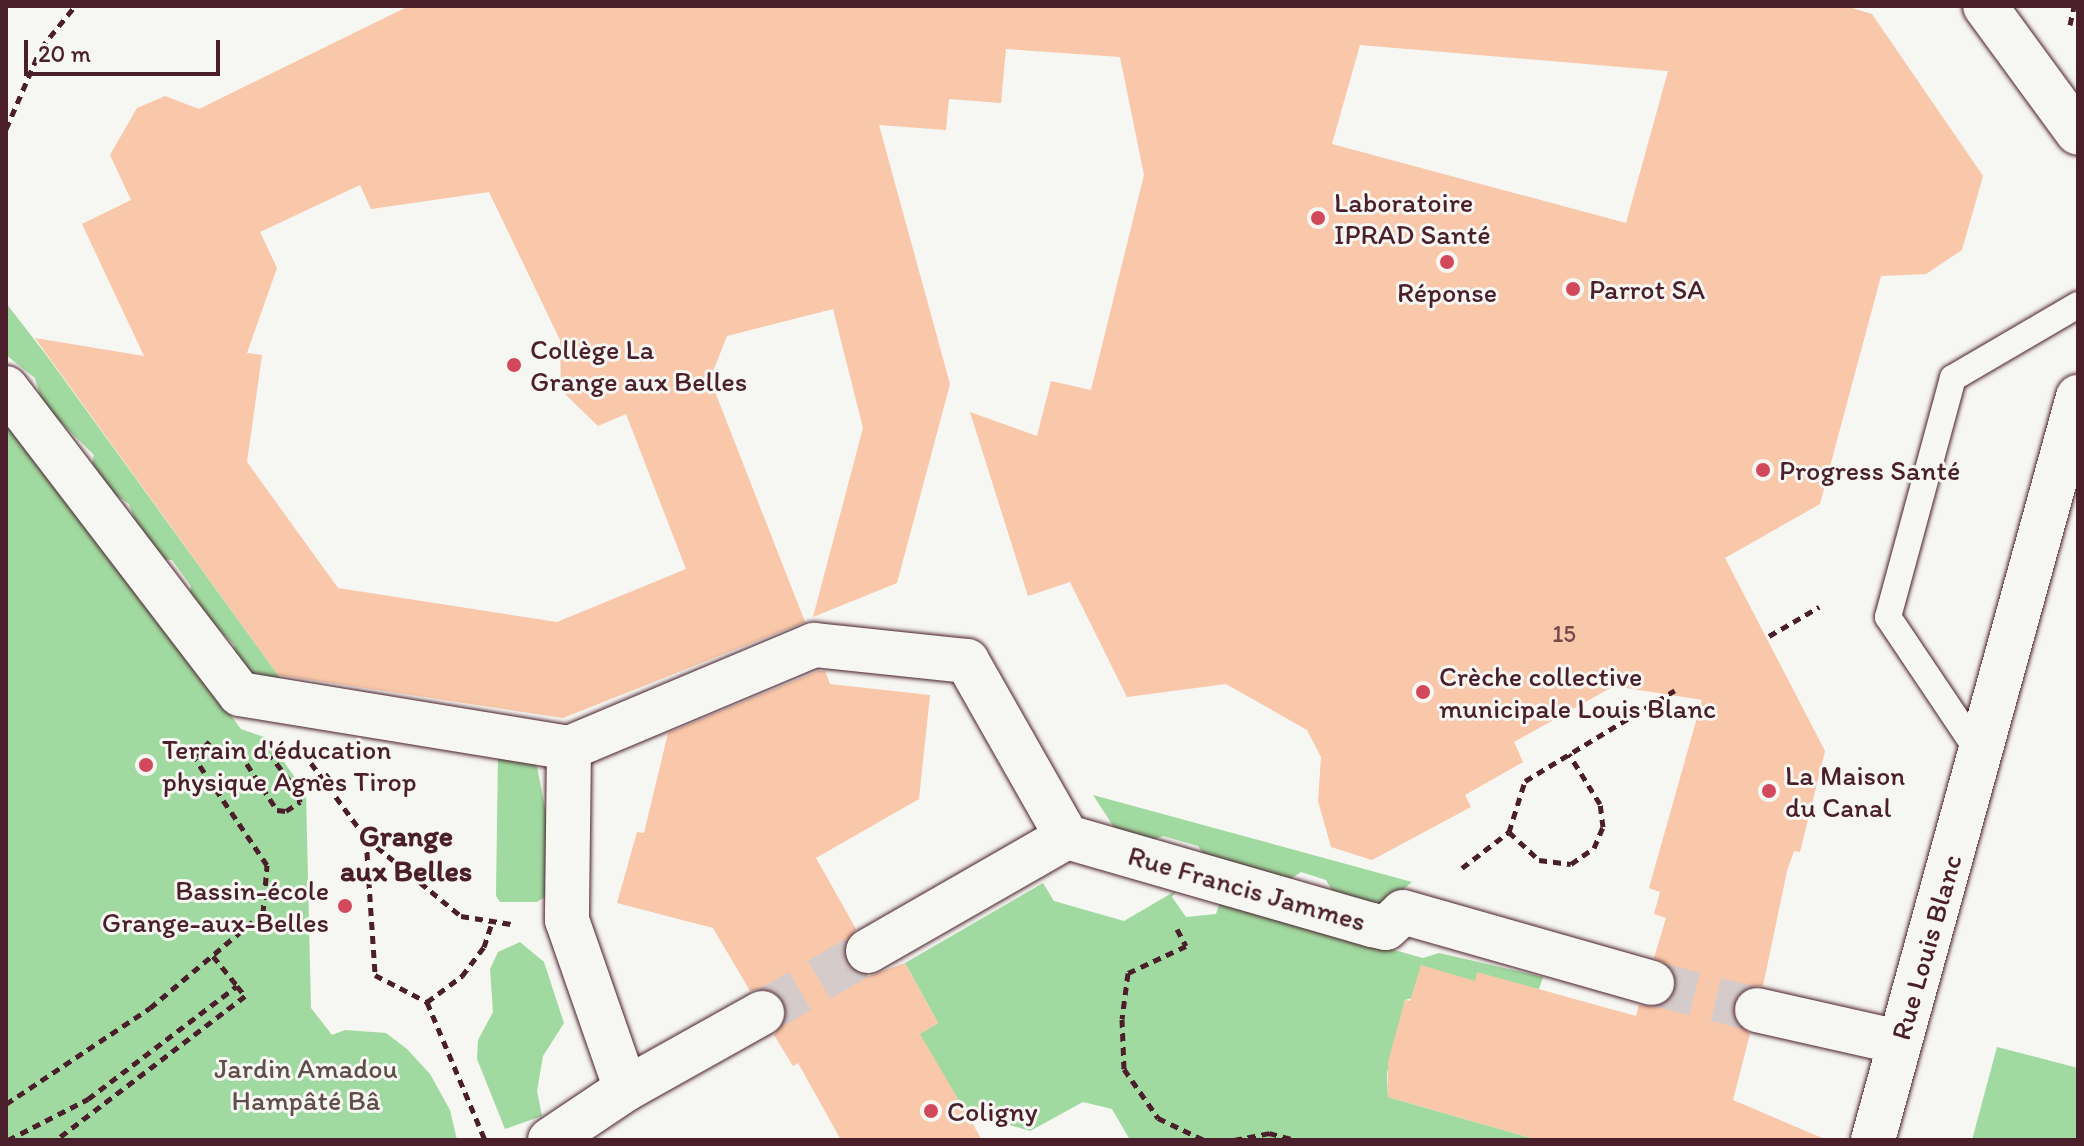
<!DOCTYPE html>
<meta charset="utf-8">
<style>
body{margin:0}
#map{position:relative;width:2084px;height:1146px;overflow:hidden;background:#f6f6f2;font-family:Itim,sans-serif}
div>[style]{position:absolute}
.green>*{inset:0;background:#a1daa0}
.building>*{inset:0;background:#f9c7a9}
.street-tunnel>*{height:44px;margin-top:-22px;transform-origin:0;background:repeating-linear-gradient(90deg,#d4cbca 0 44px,transparent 0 66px)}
.path>*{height:5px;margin-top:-2.5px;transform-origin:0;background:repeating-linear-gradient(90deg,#4a1f2b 0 8px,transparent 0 14px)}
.roads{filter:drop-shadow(0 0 2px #4a1f2b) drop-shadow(0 0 2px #4a1f2b)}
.lane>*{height:26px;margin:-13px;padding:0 13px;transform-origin:13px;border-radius:13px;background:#f6f6f2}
.street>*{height:44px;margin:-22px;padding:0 22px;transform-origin:22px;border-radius:22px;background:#f6f6f2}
.dots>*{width:22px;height:22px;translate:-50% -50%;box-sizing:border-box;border:4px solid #f6f6f2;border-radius:50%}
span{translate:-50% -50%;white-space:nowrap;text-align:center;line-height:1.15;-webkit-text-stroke:6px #f6f6f2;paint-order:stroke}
.number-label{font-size:24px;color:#76494a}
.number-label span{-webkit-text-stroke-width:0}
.poi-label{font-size:28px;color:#4a1f2b}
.left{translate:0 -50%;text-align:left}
.right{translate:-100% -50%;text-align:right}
.street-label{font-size:28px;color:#4a1f2b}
.park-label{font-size:28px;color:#604e48}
.neighbourhood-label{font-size:30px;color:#4a1f2b;font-weight:700}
.frame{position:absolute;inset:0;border:8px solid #4a1f2b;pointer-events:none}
.scale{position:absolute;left:24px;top:40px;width:196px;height:36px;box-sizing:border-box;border:4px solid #4a1f2b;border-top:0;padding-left:10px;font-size:24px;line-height:28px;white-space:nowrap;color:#4a1f2b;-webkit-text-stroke:6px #f6f6f2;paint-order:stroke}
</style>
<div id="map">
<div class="green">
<i style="clip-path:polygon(6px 303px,47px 356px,281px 679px,258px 679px,236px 660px,234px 645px,189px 598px,191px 586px,172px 560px,160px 559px,139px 532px,129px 504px,110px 491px,91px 467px,94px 455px,43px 405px,35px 378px,6px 355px)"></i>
<i style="clip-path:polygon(6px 416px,241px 729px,267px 738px,306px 793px,311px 1008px,332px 1035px,345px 1030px,386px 1033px,407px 1049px,430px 1074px,450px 1110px,457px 1140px,6px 1140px)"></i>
<i style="clip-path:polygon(498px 754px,532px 755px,537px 767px,557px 869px,553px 892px,537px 902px,500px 902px,496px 896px)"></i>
<i style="clip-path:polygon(1093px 795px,1412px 882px,1384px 906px,1333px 892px,1326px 880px,1301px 872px,1287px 881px,1207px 859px,1198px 846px,1163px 836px,1148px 842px,1119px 835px)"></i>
<i style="clip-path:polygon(1043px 883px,1054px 901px,1124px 921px,1177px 890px,1172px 897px,1186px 917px,1216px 914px,1220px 902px,1423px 958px,1439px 953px,1543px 977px,1539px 989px,1475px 981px,1405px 1000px,1387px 1073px,1388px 1097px,1538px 1140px,1130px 1140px,1112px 1109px,1083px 1102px,1030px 1131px,966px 1112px,916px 1036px,938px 1023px,905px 963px)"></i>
<i style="clip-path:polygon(520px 942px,544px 962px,564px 1023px,543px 1056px,537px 1091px,542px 1116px,505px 1129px,477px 1059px,478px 1040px,493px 1012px,490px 969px,498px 952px)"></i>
<i style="clip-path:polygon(1997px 1047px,2078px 1068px,2078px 1140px,1972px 1140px)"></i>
</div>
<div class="building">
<i style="clip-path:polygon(evenodd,409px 6px,1845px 6px,1872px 14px,1983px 176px,1962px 250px,1926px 274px,1881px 276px,1820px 504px,1725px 558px,1825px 751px,1800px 852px,1794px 851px,1787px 871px,1763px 986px,1749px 986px,1733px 1004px,1733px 1018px,1750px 1034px,1733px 1100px,1827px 1140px,1538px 1140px,1388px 1097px,1388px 1062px,1405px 1000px,1410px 1001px,1421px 965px,1475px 981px,1477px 972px,1636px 1016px,1639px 1005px,1657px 1007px,1670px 1000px,1676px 976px,1669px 965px,1654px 958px,1666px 918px,1654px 914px,1660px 892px,1649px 888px,1702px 700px,1614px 686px,1514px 742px,1523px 762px,1465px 795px,1471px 807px,1372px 860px,1331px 847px,1318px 801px,1321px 757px,1307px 730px,1226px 684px,1127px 697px,1070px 582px,1028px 596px,970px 412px,1037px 436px,1051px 381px,1091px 390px,1144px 175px,1120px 57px,1006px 49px,1001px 103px,949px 99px,946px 130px,879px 125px,950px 384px,897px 583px,813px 617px,863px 428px,833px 309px,727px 336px,710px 379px,805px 622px,563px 718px,278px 675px,35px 338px,144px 356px,82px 224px,131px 200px,110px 155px,137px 108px,165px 96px,199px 109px,409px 6px,1360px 45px,1668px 71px,1626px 223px,1332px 144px,1360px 45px,409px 6px,360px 185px,371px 209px,489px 192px,560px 340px,561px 390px,598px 426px,626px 414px,686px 569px,557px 622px,338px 588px,247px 462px,262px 355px,247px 353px,277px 268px,260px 232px,360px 185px)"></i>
<i style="clip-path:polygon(818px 671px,825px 671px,830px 684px,930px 695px,919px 799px,816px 858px,856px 929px,843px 950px,847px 964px,869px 976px,905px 963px,938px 1023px,920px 1034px,982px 1140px,841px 1140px,798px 1063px,793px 1066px,774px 1035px,787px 1014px,783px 1000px,763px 988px,750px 991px,713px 928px,617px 903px,637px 832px,644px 833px,668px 733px)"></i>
</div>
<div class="street-tunnel">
<i style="left:1652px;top:983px;width:108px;rotate:14.4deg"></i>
<i style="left:762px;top:1013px;width:123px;rotate:-30.3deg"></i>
</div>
<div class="path">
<i style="left:2070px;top:25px;width:19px;rotate:-78deg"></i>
<i style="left:6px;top:129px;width:88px;rotate:-66.6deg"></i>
<i style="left:41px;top:48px;width:54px;rotate:-51deg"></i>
<i style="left:1769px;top:636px;width:58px;rotate:-30.1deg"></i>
<i style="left:239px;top:752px;width:69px;rotate:56.8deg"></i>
<i style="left:277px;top:810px;width:9px;rotate:6deg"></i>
<i style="left:286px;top:811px;width:17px;rotate:-33deg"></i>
<i style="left:300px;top:802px;width:10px;rotate:-101deg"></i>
<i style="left:298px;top:792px;width:45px;rotate:-126.9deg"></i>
<i style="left:311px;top:763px;width:93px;rotate:53.7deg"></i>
<i style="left:366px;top:838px;width:137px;rotate:86.2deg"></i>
<i style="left:375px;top:975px;width:59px;rotate:27.4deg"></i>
<i style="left:427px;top:1002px;width:150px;rotate:67.2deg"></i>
<i style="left:1509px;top:832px;width:41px;rotate:43deg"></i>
<i style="left:1539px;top:860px;width:32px;rotate:7deg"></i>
<i style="left:1571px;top:864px;width:28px;rotate:-35deg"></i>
<i style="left:1594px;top:848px;width:23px;rotate:-67deg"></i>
<i style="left:1603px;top:827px;width:23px;rotate:-97deg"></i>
<i style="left:1600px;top:804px;width:59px;rotate:-121.8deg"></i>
<i style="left:366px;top:838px;width:123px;rotate:39.4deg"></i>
<i style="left:461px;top:916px;width:51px;rotate:9.1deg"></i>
<i style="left:1462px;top:868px;width:59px;rotate:-37.5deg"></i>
<i style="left:1509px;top:832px;width:53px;rotate:-72.6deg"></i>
<i style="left:1525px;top:781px;width:175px;rotate:-31.2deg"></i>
<i style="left:1177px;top:929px;width:19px;rotate:62deg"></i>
<i style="left:1186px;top:946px;width:64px;rotate:155deg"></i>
<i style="left:1128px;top:973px;width:46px;rotate:97.4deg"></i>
<i style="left:1122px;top:1019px;width:50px;rotate:87.7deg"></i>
<i style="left:1124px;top:1069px;width:60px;rotate:55.2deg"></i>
<i style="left:1158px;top:1118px;width:51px;rotate:25.6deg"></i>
<i style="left:213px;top:956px;width:38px;rotate:51deg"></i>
<i style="left:427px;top:1002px;width:44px;rotate:-36.6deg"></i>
<i style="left:462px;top:976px;width:36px;rotate:-53deg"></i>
<i style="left:484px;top:947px;width:25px;rotate:-72deg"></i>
<i style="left:6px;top:1104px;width:173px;rotate:-33.7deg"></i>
<i style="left:150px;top:1008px;width:148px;rotate:-40.1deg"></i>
<i style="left:263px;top:913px;width:48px;rotate:-85.2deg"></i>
<i style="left:267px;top:865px;width:130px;rotate:-124.1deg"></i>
<i style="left:194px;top:757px;width:24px;rotate:-45deg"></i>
<i style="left:8px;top:1140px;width:90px;rotate:-27.1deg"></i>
<i style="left:88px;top:1099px;width:187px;rotate:-37.2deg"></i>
<i style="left:237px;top:986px;width:13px;rotate:51deg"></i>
<i style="left:245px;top:996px;width:238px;rotate:142.7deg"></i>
<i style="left:1234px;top:1140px;width:36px;rotate:-11deg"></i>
<i style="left:1269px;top:1133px;width:27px;rotate:15deg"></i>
</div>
<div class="roads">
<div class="lane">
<i style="left:1980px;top:754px;width:165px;rotate:-123.9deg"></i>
<i style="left:1888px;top:617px;width:248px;rotate:-74.8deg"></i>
<i style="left:1953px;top:378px;width:145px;rotate:-30.3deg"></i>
</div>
<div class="street">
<i style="left:1985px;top:6px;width:157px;rotate:53.8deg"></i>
<i style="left:6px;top:388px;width:385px;rotate:52.6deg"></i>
<i style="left:240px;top:694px;width:333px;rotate:9.3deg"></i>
<i style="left:569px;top:748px;width:266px;rotate:-22.8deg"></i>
<i style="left:814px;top:645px;width:154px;rotate:6deg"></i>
<i style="left:967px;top:661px;width:202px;rotate:60.4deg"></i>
<i style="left:1067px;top:837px;width:317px;rotate:16.1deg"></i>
<i style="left:1372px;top:925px;width:14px;rotate:12deg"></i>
<i style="left:1386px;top:928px;width:23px;rotate:-43deg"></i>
<i style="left:1403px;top:912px;width:259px;rotate:15.9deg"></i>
<i style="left:569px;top:748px;width:172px;rotate:90.7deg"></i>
<i style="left:567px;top:920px;width:179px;rotate:70.8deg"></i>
<i style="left:868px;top:951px;width:229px;rotate:-29.8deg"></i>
<i style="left:1757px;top:1010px;width:146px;rotate:12.7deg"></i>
<i style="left:550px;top:1140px;width:92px;rotate:-33.9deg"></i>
<i style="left:626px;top:1089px;width:156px;rotate:-29.2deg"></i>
<i style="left:1873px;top:1140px;width:771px;rotate:-74.58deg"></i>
</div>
</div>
<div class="dots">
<i style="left:1318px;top:218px;background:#d1495b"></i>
<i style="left:1447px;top:262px;background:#d1495b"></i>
<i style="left:1573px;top:289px;background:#d1495b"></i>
<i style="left:514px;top:365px;background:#d1495b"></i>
<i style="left:1763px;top:470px;background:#d1495b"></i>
<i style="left:1423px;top:692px;background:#d1495b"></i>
<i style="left:146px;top:765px;background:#d1495b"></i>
<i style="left:1769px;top:791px;background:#d1495b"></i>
<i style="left:345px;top:906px;background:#d1495b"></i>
<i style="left:931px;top:1111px;background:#d1495b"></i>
</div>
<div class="number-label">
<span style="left:1564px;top:634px">15</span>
</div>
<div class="poi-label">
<span class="left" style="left:1334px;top:218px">Laboratoire<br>IPRAD Santé</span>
<span class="left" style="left:1589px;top:289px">Parrot SA</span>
<span style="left:1447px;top:292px">Réponse</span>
<span class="left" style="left:530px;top:365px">Collège La<br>Grange aux Belles</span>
<span class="left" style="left:1779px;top:470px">Progress Santé</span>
<span class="left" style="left:1439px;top:692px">Crèche collective<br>municipale Louis Blanc</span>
<span class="left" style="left:162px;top:765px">Terrain d'éducation<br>physique Agnès Tirop</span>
<span class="left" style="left:1785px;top:791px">La Maison<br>du Canal</span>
<span class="right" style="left:329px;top:906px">Bassin-école<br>Grange-aux-Belles</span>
<span class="left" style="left:947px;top:1111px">Coligny</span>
</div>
<div class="street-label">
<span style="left:1247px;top:888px;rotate:16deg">Rue Francis Jammes</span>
<span style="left:1926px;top:947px;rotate:-74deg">Rue Louis Blanc</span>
</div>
<div class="park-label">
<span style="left:306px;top:1084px">Jardin Amadou<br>Hampâté Bâ</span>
</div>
<div class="neighbourhood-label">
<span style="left:406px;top:853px">Grange<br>aux Belles</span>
</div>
<div class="frame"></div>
<div class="scale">20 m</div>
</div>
